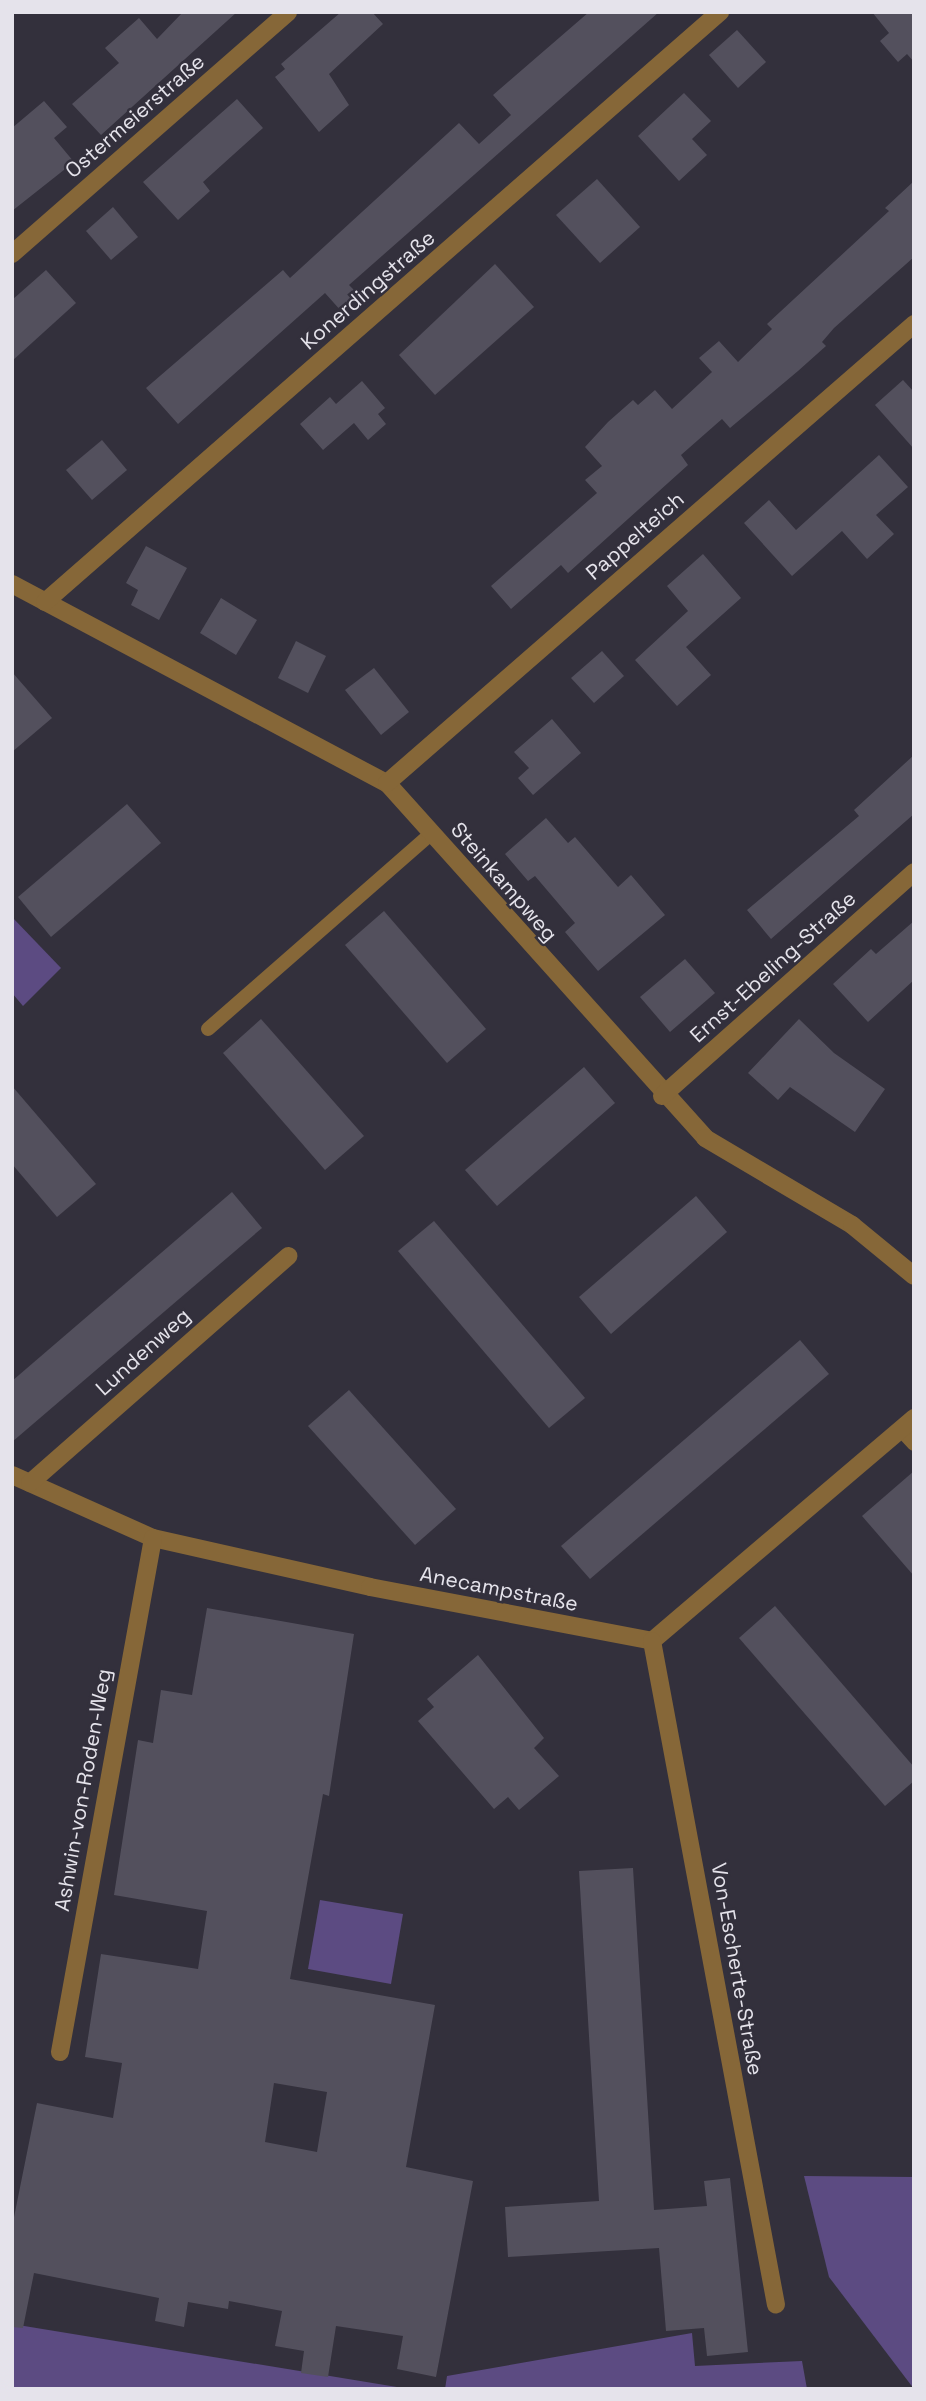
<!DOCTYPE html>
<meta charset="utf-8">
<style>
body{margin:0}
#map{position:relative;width:926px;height:2401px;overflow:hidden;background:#33303c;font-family:"Space Grotesk",sans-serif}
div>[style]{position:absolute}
.green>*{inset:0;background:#5c4b82}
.building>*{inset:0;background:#53505d}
.service>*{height:14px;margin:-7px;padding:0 7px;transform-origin:7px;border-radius:7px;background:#866738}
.minor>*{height:18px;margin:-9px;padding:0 9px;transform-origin:9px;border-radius:9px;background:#866738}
span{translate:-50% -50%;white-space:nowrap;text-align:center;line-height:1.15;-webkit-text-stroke:5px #33303c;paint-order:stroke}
.street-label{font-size:21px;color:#e5e3eb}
.frame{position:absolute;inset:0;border:14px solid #e5e3eb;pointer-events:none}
</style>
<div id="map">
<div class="green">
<i style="clip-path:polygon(12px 917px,61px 968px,23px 1006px,12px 993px)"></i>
<i style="clip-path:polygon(320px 1900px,403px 1914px,391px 1984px,308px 1969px)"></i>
<i style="clip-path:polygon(804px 2176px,914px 2177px,914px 2389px,829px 2277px)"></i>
<i style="clip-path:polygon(12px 2324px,409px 2389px,12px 2389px)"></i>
<i style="clip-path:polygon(692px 2333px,695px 2366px,802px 2361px,807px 2389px,445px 2389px,447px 2376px)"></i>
</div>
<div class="building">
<i style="clip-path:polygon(183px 12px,237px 12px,101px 135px,72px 104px,119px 63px,105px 48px,139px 18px,157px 39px)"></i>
<i style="clip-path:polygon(341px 12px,372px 12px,383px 24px,329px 74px,349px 105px,319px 132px,275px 77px,285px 69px,281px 64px)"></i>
<i style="clip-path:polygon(589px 12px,659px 12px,349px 285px,360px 296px,342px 312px,325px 293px,178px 424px,146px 388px,283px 270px,290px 278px,459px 123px,479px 144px,511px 115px,493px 95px)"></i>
<i style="clip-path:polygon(872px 12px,914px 12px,914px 62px,907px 54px,898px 62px,880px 41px,889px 33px)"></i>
<i style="clip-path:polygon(737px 30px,766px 62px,738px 88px,709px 55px)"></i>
<i style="clip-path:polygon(684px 93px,711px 121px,692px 139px,707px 155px,679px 181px,638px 136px)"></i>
<i style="clip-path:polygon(237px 99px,263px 128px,203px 182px,210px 191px,178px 220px,143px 182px)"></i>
<i style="clip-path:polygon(44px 101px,67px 127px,54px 138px,74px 162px,12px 211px,12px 128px)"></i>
<i style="clip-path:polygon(597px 179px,640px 227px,600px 263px,556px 215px)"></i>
<i style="clip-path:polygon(914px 181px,914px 257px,834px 328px,822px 342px,826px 346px,798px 371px,730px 428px,722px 419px,681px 455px,688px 465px,568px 573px,561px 565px,511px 609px,491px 586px,597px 493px,585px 480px,602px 466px,585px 447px,608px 422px,633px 400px,638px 405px,655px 390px,672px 409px,712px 372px,699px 358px,719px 341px,738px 362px,772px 329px,767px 324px,889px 211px,885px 208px)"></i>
<i style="clip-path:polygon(113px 207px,138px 237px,111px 260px,86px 231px)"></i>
<i style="clip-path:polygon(495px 264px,534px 307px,435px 395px,399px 355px)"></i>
<i style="clip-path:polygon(46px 270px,76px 303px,12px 361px,12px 300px)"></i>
<i style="clip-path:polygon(903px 380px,914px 392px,914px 449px,875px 405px)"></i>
<i style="clip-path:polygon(362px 381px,385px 408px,378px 414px,386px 424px,368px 440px,354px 423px,323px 450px,300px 424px,330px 397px,336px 404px)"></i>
<i style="clip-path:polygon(102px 440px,127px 470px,92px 500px,66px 470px)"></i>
<i style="clip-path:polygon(879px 455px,908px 487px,876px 515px,894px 534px,867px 559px,842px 531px,792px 576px,744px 523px,769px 500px,796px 530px)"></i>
<i style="clip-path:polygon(146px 546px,187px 568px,159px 620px,131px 605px,138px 590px,126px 583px)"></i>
<i style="clip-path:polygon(703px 554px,741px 598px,686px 647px,711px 675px,677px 706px,635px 660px,688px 611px,667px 586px)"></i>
<i style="clip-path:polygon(221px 598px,257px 620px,236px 655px,200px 633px)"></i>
<i style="clip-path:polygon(296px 641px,326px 656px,308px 693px,278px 678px)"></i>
<i style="clip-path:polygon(602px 651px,624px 676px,594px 703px,571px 678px)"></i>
<i style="clip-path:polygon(374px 668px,409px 712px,381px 735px,345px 690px)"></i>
<i style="clip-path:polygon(12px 672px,52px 718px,12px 752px)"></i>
<i style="clip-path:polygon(552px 719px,581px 753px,533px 795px,518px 778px,529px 768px,514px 752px)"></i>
<i style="clip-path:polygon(914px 755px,914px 814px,771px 939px,747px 910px,859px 816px,854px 810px)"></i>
<i style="clip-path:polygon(127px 804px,161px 843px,51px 937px,18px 897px)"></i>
<i style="clip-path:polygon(546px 818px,568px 843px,575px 837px,618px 887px,631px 875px,665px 915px,598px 971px,565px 932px,575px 923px,535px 876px,528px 881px,505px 854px)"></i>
<i style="clip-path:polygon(384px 911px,486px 1029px,447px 1063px,345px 945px)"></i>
<i style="clip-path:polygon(914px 921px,914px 980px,868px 1022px,833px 984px,871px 949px,876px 954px)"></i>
<i style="clip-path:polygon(685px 959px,715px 993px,670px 1032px,640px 997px)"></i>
<i style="clip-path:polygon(261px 1019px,364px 1136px,325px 1170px,223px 1053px)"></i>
<i style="clip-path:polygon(799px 1019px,834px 1053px,885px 1089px,855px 1132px,790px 1087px,778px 1100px,748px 1073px)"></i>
<i style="clip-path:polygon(584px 1067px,615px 1103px,497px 1206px,465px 1170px)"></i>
<i style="clip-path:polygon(12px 1086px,96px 1184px,57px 1217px,12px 1164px)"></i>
<i style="clip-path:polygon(232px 1192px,262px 1228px,12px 1442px,12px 1381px)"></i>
<i style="clip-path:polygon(696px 1196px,727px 1232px,611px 1334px,579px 1297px)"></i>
<i style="clip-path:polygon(434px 1221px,585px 1398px,549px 1428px,398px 1251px)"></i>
<i style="clip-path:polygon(800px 1340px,829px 1374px,590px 1579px,561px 1546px)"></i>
<i style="clip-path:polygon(349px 1390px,456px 1509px,415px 1545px,308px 1426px)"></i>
<i style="clip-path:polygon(914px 1471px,914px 1576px,862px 1516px)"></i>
<i style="clip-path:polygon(775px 1606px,914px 1767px,914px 1781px,885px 1806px,739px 1638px)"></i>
<i style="clip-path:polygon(evenodd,207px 1608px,354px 1634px,329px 1796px,323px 1794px,290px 1979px,435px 2005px,406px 2167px,473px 2181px,436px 2377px,397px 2369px,403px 2336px,336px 2326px,328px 2377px,301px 2373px,304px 2351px,275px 2346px,282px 2311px,229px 2301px,228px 2309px,188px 2302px,184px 2327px,155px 2321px,159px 2298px,34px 2273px,23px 2328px,12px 2327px,12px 2227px,37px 2103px,113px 2118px,122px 2063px,85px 2057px,101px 1954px,198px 1969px,207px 1911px,114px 1895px,138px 1740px,153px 1743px,161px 1690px,192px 1695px,207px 1608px,274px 2083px,327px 2092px,317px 2152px,265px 2142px,274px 2083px)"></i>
<i style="clip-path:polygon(478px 1655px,544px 1738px,534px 1748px,559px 1776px,519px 1810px,508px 1797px,494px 1809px,418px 1721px,434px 1707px,427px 1699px)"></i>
<i style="clip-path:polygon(633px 1868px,654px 2210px,707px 2206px,704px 2181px,730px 2178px,748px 2352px,707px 2356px,704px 2328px,666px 2331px,659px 2248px,508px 2257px,505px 2207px,599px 2201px,579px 1871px)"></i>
</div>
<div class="service">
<i style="left:208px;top:1029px;width:296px;rotate:-41.2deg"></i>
<i style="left:901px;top:1430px;width:19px;rotate:47deg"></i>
</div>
<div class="minor">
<i style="left:12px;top:254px;width:367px;rotate:-41.2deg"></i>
<i style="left:12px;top:584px;width:425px;rotate:28deg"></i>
<i style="left:387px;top:783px;width:477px;rotate:48.1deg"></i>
<i style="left:705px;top:1138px;width:171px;rotate:30.6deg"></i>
<i style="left:852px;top:1225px;width:80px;rotate:39.4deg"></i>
<i style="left:45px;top:602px;width:897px;rotate:-41.16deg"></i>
<i style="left:387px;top:783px;width:699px;rotate:-41.05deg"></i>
<i style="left:662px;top:1096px;width:337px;rotate:-41.6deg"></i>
<i style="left:12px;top:1475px;width:154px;rotate:24.1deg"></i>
<i style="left:153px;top:1538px;width:222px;rotate:12.7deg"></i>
<i style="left:370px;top:1587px;width:287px;rotate:10.8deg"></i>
<i style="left:652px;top:1641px;width:344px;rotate:-40.4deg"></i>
<i style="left:30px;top:1483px;width:344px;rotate:-41.3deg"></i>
<i style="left:652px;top:1641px;width:675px;rotate:79.42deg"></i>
<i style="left:60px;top:2052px;width:522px;rotate:-79.74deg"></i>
</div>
<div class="street-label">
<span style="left:135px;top:116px;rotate:-41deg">Ostermeierstraße</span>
<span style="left:368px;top:290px;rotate:-41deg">Konerdingstraße</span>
<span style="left:635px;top:536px;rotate:-41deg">Pappelteich</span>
<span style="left:504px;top:882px;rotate:49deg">Steinkampweg</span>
<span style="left:773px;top:967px;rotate:-42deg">Ernst-Ebeling-Straße</span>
<span style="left:143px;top:1352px;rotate:-42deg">Lundenweg</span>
<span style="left:499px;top:1589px;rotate:11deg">Anecampstraße</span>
<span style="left:83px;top:1790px;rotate:-80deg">Ashwin-von-Roden-Weg</span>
<span style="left:737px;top:1969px;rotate:80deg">Von-Escherte-Straße</span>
</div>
<div class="frame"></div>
</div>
